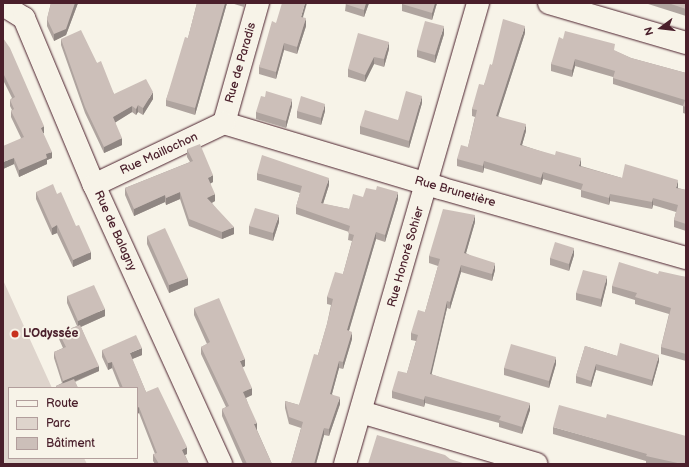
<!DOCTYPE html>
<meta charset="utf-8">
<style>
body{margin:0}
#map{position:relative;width:689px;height:467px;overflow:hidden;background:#f7f3e8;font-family:"Balsamiq Sans",sans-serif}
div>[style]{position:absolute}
.green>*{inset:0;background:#ded4cc}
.roads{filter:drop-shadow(0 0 1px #4a1f2b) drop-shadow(0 0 1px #4a1f2b)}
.minor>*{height:22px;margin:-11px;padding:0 11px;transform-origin:11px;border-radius:11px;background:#f7f3e8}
.wall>*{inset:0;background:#afa49f}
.shaded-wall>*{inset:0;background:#8f8682}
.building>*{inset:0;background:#ccbfb9}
.dots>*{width:11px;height:11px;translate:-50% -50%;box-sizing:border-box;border:2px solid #f7f3e8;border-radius:50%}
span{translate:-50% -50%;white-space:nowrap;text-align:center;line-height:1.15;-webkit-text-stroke:4px #f7f3e8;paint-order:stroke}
.street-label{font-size:12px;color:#4a1f2b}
.poi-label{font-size:12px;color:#4a1f2b;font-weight:700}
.left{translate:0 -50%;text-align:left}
.frame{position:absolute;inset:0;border:4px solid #4a1f2b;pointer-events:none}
.legend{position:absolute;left:8px;top:387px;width:130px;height:72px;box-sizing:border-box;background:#f7f3e8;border:1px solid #b29e9c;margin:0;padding:5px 7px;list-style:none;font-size:12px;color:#4a1f2b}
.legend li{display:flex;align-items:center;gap:8px;height:20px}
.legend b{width:20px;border:1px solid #b29e9c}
.north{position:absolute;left:641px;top:8px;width:40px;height:40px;-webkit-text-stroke:3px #f7f3e8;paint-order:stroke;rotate:255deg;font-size:11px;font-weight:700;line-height:16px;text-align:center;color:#4a1f2b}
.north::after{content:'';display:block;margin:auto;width:14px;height:18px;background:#4a1f2b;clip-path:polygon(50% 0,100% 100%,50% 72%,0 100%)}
</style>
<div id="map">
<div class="green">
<i style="clip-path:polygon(3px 280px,52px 388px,9px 388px,9px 458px,84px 458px,87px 464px,3px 464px)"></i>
</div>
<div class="roads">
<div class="minor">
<i style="left:549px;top:3px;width:143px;rotate:16.3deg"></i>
<i style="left:3px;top:5px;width:25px;rotate:32deg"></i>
<i style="left:24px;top:18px;width:181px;rotate:67.3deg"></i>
<i style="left:94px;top:185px;width:307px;rotate:65.5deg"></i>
<i style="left:224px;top:123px;width:226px;rotate:16.7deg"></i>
<i style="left:440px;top:188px;width:256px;rotate:15.9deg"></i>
<i style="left:224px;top:123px;width:125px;rotate:-74.2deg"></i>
<i style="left:94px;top:185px;width:144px;rotate:-25.5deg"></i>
<i style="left:361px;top:412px;width:183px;rotate:16.5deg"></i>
<i style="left:345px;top:464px;width:480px;rotate:-73.9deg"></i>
</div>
</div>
<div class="wall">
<i style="clip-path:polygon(51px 3px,78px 3px,66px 35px,54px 41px,47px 26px,47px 19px)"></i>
<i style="clip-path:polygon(197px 3px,227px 3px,195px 115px,166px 106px,166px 100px,188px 38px)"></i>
<i style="clip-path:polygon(231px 3px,245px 3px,244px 7px)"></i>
<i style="clip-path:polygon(346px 3px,369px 3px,364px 17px,345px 11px)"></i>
<i style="clip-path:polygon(437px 3px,432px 20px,402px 11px,402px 4px)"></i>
<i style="clip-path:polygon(645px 3px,686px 3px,686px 16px)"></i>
<i style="clip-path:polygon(303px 17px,306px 26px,297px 54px,284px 50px,276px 79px,259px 74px,259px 67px,276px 23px)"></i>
<i style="clip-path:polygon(525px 33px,498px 116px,526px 131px,522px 145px,581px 165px,581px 166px,622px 178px,678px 188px,686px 190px,686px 231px,674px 227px,674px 220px,676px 212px,653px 205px,652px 209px,610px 201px,609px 205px,581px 197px,581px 190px,543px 179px,541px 185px,484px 168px,483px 173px,457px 166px,457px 159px,468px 147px,475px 117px,472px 116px,472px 109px,484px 85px,492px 65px)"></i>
<i style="clip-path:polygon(444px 34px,435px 63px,417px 57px,417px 50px)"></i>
<i style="clip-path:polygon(3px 38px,44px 133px,43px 133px,52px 158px,47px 160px,47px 164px,19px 177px,14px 164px,3px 169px,21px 138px,11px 117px,11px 111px,12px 110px,10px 106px,10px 100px,12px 98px,3px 80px)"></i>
<i style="clip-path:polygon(61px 39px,97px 63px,114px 94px,153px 99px,143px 115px,138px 112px,136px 115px,132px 112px,115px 122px,122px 145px,104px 153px,85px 113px,61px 45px)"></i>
<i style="clip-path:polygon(563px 39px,615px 51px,631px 58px,686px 73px,686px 114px,683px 113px,683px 106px,613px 84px,613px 77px,575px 66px,572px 77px,551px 71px,551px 64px)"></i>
<i style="clip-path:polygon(389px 49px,384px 67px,374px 64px,365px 82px,348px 77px,348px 69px)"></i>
<i style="clip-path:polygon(422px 103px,409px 148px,360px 134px,360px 126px,398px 120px)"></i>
<i style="clip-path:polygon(292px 106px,286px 128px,256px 119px,256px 112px)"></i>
<i style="clip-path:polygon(297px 111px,325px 111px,321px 125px,297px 118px)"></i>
<i style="clip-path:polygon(187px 149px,213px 182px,210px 183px,215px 201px,212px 203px,234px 234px,222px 239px,189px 226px,180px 199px,166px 205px,165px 202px,134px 216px,125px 195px,125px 188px,190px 162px,187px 157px)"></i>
<i style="clip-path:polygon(257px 173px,329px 185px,323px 204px,349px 209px,363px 197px,398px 199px,385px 242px,376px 239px,349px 331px,352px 339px,343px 369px,339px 368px,332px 394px,340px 404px,329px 436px,324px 435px,316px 464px,291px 464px,301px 428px,289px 424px,285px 408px,285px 401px,299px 405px,318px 355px,327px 324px,331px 305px,327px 304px,327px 297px,343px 274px,352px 241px,348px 240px,349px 232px,296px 214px,296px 207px,300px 193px,257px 180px)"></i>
<i style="clip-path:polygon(36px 192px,57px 194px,91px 259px,73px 267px,57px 233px,52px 235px,36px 199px)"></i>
<i style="clip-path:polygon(279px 222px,273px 241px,249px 234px,249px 226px)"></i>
<i style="clip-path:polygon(475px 222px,466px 253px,495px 270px,492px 281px,461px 272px,450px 309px,447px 308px,431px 374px,530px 410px,522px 434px,499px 427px,499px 423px,425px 403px,424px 407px,392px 398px,392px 391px,407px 373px,416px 341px,411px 340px,411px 333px,425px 312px,438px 266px,429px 263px,429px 256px)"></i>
<i style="clip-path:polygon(147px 236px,188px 285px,169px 293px,147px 244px)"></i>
<i style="clip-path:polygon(574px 255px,569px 271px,550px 265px,550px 258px)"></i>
<i style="clip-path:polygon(658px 274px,686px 277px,686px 361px,661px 354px,661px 347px,669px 314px,635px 304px,635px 300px,612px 293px,612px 286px)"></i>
<i style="clip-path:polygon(607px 283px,601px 307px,576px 300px,576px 293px)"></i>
<i style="clip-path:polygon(67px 296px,105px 316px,81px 327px,99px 371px,75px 382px,78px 388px,56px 388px,56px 386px,62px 383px,54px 358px,54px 352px,63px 348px,59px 339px,59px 333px,77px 326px,67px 303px)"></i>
<i style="clip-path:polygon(194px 308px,245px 366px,242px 367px,252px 395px,246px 398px,257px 430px,272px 464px,243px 464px,222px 416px,222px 409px,226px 407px,201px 354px,201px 347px,207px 344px,194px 315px)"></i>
<i style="clip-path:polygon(585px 346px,617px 356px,659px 361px,652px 386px,596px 370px,591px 387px,576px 383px,576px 376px)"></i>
<i style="clip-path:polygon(102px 350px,142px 355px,132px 359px,146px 392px,187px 454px,185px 455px,189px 464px,155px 464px,153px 461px,153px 454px,155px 454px,139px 413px,137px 414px,137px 388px,120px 388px,112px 368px,108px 370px,102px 357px)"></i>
<i style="clip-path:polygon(556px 364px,549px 388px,504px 375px,504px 368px)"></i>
<i style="clip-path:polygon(553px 427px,686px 464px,650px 464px,646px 463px,646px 461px,553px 434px)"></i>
</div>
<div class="shaded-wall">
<i style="clip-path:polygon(75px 3px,78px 3px,66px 35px,54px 41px,54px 34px)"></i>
<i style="clip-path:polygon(225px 3px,227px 3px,195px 115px,195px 108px)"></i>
<i style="clip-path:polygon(305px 3px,307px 3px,301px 24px,301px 17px)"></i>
<i style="clip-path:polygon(366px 3px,369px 3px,364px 17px,364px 10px)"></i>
<i style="clip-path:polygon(435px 3px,437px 3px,432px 20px,432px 13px)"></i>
<i style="clip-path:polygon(306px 18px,306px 26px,297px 54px,297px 47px)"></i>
<i style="clip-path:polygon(444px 26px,444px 34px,435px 63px,435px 55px)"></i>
<i style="clip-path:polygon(525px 26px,525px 33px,496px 123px,496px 116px)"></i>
<i style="clip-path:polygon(389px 42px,389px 49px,384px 67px,384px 59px)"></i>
<i style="clip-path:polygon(284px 43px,284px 50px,276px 79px,276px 72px)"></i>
<i style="clip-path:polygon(374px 57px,374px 64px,365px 82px,365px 75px)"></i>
<i style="clip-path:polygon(575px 59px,575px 66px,572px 77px,572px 70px)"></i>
<i style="clip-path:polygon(153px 92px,153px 99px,143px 115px,143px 108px)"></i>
<i style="clip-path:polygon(422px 96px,422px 103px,409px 148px,409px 141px)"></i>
<i style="clip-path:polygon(292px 99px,292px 106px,286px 128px,286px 121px)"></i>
<i style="clip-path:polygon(325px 104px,325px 111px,321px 125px,321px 118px)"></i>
<i style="clip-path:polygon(138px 105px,138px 112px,136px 115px,136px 109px)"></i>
<i style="clip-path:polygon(132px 106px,132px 112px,113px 124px,113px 117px)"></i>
<i style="clip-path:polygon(526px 124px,526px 131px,520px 152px,520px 145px)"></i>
<i style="clip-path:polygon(44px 126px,44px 133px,41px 134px,41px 128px)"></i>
<i style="clip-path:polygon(122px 138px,122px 145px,104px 153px,104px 147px)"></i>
<i style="clip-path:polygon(52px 152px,52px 158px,47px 160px,47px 164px,19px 177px,19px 170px,46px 154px)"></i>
<i style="clip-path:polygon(14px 158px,14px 164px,3px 169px,3px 162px)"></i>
<i style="clip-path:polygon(581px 158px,581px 165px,579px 173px,579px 166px)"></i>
<i style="clip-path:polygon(484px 161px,484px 168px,483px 173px,483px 166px)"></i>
<i style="clip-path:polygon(543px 172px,543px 179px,541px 185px,541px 178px)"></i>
<i style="clip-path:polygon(213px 175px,213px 182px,208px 185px,208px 178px)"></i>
<i style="clip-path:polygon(329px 178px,329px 185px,321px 210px,321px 203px)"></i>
<i style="clip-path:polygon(678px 180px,678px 188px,676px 195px,676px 188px)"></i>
<i style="clip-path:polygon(180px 192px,180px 199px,166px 205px,166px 198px)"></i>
<i style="clip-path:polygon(398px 192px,398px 199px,385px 242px,385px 235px)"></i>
<i style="clip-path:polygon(215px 194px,215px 201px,207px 205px,207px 198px)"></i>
<i style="clip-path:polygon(610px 194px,610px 201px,609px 205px,609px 198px)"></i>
<i style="clip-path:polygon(165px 195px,165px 202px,134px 216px,134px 209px)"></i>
<i style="clip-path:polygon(653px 198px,653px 205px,652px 209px,652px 202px)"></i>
<i style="clip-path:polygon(279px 215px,279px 222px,273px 241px,273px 233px)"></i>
<i style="clip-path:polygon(475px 215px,475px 222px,464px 260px,464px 253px)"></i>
<i style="clip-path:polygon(57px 225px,57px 233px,52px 235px,52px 228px)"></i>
<i style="clip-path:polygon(234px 227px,234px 234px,222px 239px,222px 232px)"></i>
<i style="clip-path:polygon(376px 232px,376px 239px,347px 337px,347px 330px)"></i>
<i style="clip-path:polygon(574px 248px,574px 255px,569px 271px,569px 264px)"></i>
<i style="clip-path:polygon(91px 252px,91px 259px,73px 267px,73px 260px)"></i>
<i style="clip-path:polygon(495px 263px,495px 270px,492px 281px,492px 274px)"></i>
<i style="clip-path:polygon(461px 265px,461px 272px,450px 309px,450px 302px)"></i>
<i style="clip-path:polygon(607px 276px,607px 283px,601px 307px,601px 299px)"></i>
<i style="clip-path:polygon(188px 278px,188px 285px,169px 293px,169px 285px)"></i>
<i style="clip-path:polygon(447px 301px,447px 308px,430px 381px,430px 374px)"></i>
<i style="clip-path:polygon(105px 309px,105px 316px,78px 328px,78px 321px)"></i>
<i style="clip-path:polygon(352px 332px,352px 339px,343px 369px,343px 362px)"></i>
<i style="clip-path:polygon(142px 348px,142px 355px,130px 360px,130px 353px)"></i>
<i style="clip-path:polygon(659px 355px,659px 361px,652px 386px,652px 380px)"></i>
<i style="clip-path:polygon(556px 357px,556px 364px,549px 388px,549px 381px)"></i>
<i style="clip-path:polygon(245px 359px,245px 366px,240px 369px,240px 361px)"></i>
<i style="clip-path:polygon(339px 361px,339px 368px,330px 401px,330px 394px)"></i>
<i style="clip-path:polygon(112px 362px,112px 368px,108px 370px,108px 363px)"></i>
<i style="clip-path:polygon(596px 364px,596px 370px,591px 387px,591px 381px)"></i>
<i style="clip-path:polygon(99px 366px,99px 371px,63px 386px,63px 381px)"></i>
<i style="clip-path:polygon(252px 388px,252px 395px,243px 399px,243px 392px)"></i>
<i style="clip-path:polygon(425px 396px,425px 403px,424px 407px,424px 400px)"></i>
<i style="clip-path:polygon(340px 397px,340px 404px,329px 436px,329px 429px)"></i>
<i style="clip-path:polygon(530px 403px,530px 410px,522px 434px,522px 427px)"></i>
<i style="clip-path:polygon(139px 407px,139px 413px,137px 414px,137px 408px)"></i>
<i style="clip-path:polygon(257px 423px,257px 430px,254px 431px,254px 424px)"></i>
<i style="clip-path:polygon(324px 428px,324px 435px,316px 464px,314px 464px)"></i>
<i style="clip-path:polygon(187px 447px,187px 454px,182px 456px,182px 450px)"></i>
</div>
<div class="building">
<i style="clip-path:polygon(51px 3px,75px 3px,66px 29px,54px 34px,47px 19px)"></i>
<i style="clip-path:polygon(197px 3px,225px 3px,195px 108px,166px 100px,185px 37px,188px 38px)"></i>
<i style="clip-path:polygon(282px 3px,305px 3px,301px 17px,306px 18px,297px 47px,284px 43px,276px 72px,259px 67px,272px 21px,276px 23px)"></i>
<i style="clip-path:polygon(346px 3px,366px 3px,364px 10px,345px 4px)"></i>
<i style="clip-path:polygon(402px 3px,435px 3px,432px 13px,402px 4px)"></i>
<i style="clip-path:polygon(668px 3px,686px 3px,686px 9px)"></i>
<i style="clip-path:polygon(503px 19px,525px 26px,496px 116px,526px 124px,520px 145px,555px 155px,556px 151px,581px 158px,579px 166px,622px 178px,625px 164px,678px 180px,676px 188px,686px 190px,686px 224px,674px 220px,678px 205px,653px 198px,652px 202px,610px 194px,609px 198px,581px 190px,583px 184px,543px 172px,541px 178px,484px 161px,483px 166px,457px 159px,461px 145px,468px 147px,477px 110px,472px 109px,479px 84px,484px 85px,490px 64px,492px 65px)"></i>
<i style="clip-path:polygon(425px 21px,444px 26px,435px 55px,417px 50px)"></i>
<i style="clip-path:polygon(81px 30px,97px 63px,101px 61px,114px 94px,146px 79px,153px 92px,143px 108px,138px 105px,136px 109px,132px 106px,113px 117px,122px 138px,104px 147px,85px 107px,61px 39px)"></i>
<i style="clip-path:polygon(565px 31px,615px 44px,614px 50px,631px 58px,686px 73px,686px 107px,683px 106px,685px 100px,613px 78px,615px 71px,575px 59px,572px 70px,551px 64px,559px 37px,563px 39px)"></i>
<i style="clip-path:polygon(358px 33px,389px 42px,384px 59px,374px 57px,365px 75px,348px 69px)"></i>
<i style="clip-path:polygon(3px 38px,10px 48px,44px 126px,41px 128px,52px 152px,46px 154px,47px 158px,19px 170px,14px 158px,3px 162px,3px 146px,24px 137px,11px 111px,14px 109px,10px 100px,15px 97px,3px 73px)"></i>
<i style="clip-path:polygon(266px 91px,292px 99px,286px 121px,256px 112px,261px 96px,265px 97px)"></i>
<i style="clip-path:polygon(406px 91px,422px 96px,409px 141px,360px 126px,365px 110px,398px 120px)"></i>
<i style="clip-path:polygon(301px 96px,325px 104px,321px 118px,297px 111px)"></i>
<i style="clip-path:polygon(200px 144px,213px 175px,208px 178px,215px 194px,207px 198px,234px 227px,222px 232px,189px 219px,180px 192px,166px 198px,165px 195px,134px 209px,125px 188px,193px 161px,187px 149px)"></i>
<i style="clip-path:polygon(262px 155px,329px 178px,321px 203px,349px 209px,353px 194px,363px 197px,366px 188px,376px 190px,377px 186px,398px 192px,385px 235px,376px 232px,347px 330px,352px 332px,343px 362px,339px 361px,330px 394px,340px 397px,329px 429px,324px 428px,314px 464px,291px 464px,303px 422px,289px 417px,285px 401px,299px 405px,314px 354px,318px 355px,327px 324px,333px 299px,327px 297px,335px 272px,343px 274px,354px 235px,348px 233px,350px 226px,296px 207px,302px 186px,257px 173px)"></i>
<i style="clip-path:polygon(53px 184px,57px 194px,61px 192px,76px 226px,79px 225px,91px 252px,73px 260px,57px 225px,52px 228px,36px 192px)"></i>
<i style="clip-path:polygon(255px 208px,279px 215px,273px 233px,249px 226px)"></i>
<i style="clip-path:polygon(443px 209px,475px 215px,464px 253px,495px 263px,492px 274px,461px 265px,450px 302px,447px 301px,430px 374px,530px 403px,522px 427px,499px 420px,501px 416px,425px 396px,424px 400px,392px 391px,398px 371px,407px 373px,418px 335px,411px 333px,418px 310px,425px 312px,440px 259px,429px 256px)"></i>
<i style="clip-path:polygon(165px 228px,188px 278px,169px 285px,147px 236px)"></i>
<i style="clip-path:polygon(555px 242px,574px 248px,569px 264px,550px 258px)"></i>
<i style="clip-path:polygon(619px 262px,658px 274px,659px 271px,686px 277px,686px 354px,661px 347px,671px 308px,635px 297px,637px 293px,612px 286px)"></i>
<i style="clip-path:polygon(583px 270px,607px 276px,601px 299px,576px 293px)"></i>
<i style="clip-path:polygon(94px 285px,105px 309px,78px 321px,67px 296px)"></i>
<i style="clip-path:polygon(219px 298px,245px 359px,240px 361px,252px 388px,243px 392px,257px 423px,254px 424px,272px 464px,247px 464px,222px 409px,229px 406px,201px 347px,210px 342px,194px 308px)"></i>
<i style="clip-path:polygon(80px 325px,99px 366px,63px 381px,54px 352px,66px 347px,59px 333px)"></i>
<i style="clip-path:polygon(136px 335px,142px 348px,130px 353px,146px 392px,158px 387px,187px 447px,182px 450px,189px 464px,159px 464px,153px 454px,157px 453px,139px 407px,137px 408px,137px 388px,122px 388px,123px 388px,112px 362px,108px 363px,102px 350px)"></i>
<i style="clip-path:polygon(620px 343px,659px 355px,652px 380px,596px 364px,591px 381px,576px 376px,585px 346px,617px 356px)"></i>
<i style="clip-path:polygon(511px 344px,556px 357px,549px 381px,504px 368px)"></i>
<i style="clip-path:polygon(74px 379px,78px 388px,57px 388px,56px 386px)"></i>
<i style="clip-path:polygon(559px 405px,606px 418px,607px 414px,686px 436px,686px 464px,682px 464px,646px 456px,647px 454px,553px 427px)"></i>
<i style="clip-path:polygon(377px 435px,445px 455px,450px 459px,466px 464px,368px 464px)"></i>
</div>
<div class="dots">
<i style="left:15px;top:334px;background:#c8321e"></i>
</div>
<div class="street-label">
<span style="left:241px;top:63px;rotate:-74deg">Rue de Paradis</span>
<span style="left:159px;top:154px;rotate:-25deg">Rue Maillochon</span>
<span style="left:455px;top:192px;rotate:16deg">Rue Brunetière</span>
<span style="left:115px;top:231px;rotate:66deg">Rue de Balagny</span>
<span style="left:406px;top:257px;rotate:-74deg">Rue Honoré Sohier</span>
</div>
<div class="poi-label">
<span class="left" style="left:23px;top:334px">L'Odyssée</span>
</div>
<div class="frame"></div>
<ul class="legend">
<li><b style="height:5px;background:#f7f3e8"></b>Route</li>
<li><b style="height:11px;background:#ded4cc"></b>Parc</li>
<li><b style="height:11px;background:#ccbfb9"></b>Bâtiment</li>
</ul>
<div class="north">N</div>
</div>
